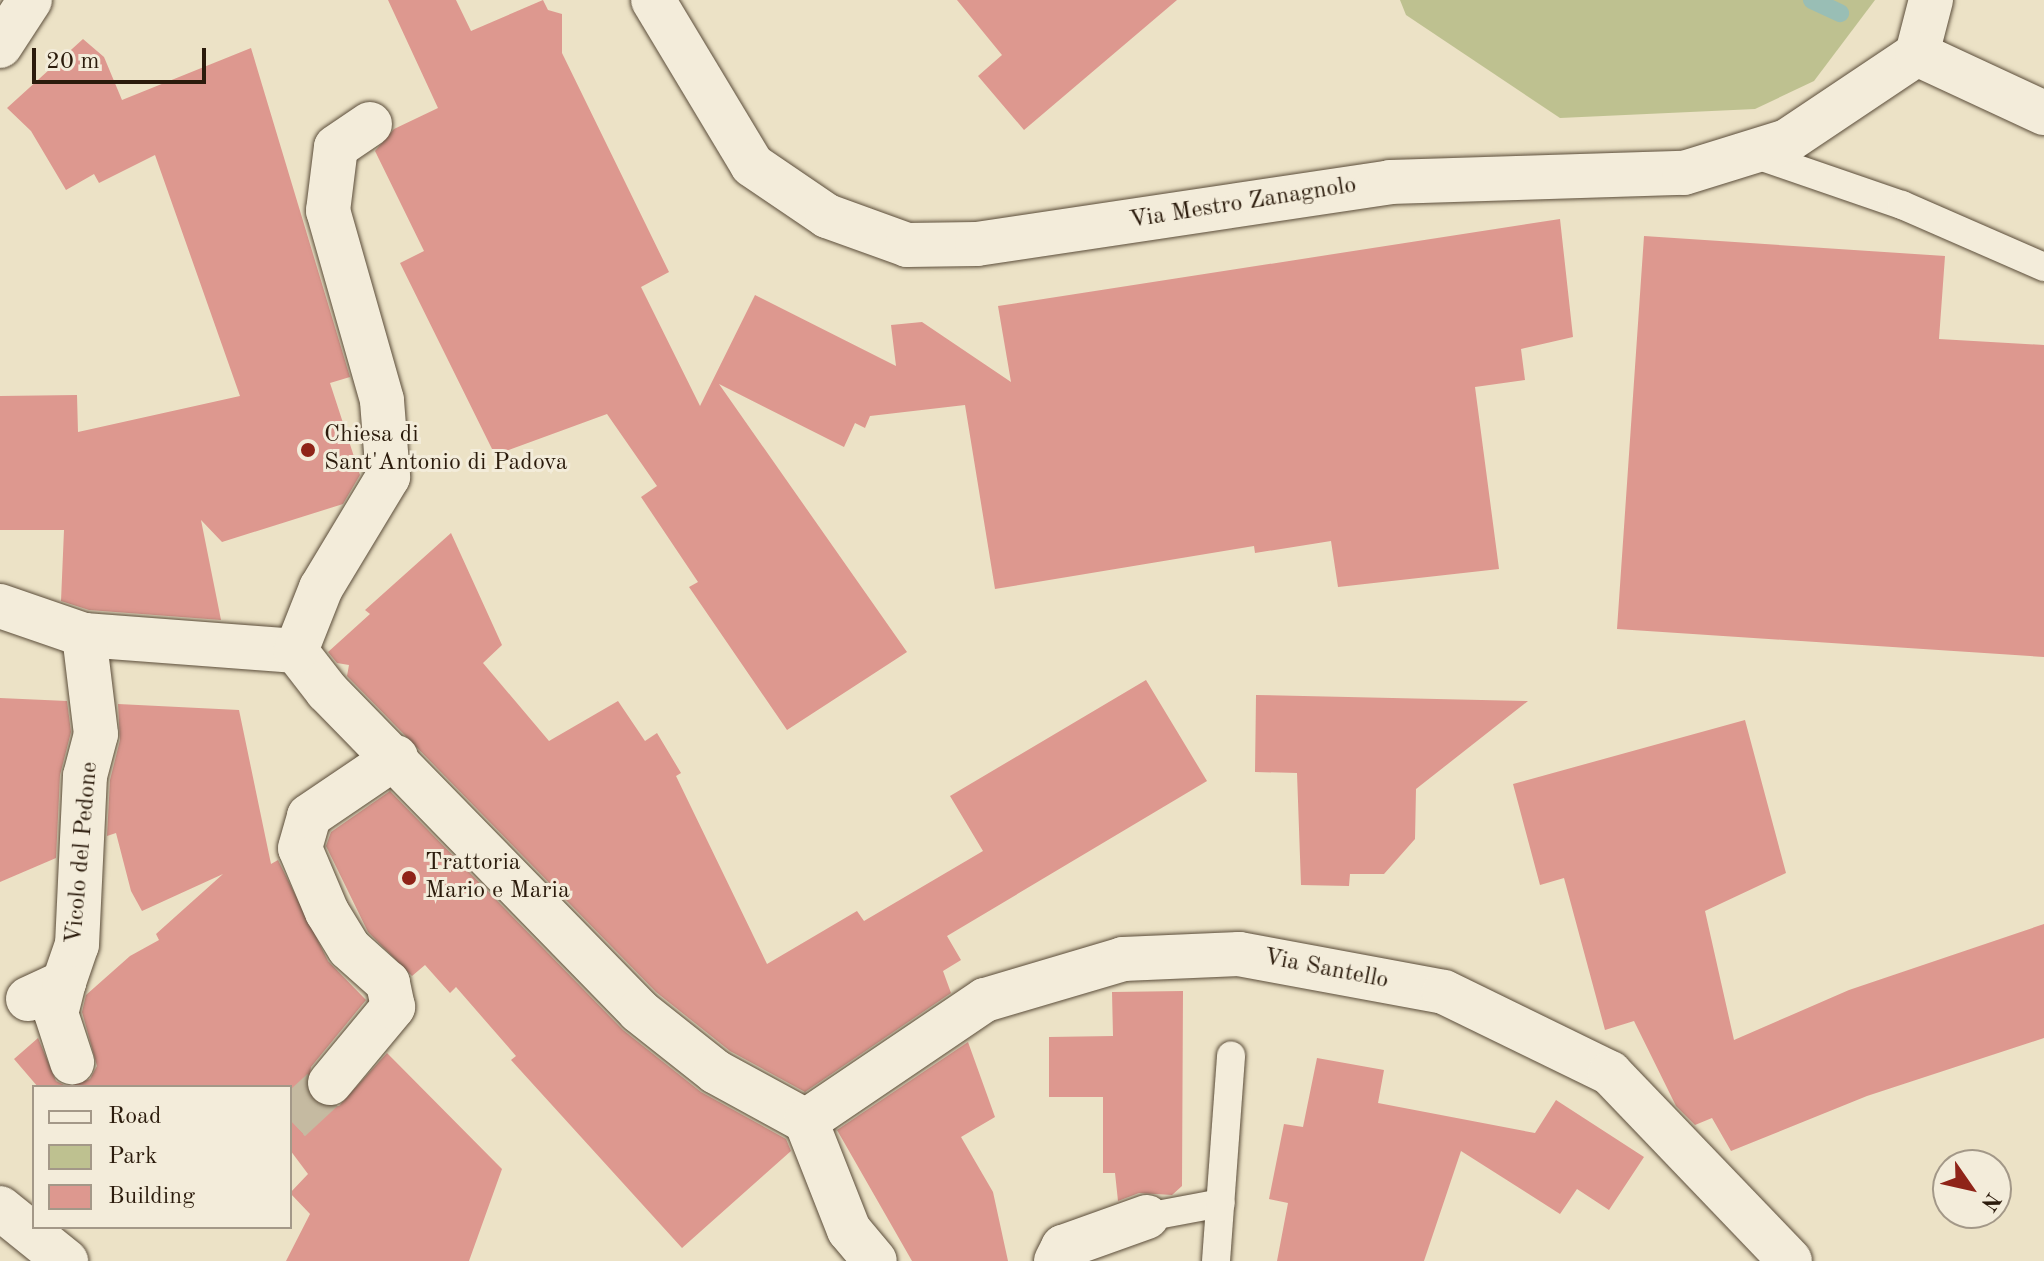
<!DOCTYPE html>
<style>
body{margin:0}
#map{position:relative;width:2044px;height:1261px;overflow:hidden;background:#ece2c6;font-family:"Old Standard TT",serif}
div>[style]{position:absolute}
.green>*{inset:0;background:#bec190}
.stream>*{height:18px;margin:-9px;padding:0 9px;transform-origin:9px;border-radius:9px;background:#99beb5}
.building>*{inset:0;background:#dd988f}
.minor-tunnel>*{height:44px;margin-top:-22px;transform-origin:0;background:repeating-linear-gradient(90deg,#c5baa1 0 44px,transparent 0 66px)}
.roads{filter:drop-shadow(0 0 2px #5b4d3a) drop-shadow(0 0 2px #5b4d3a)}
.service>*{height:28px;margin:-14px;padding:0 14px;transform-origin:14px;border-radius:14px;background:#f3ecda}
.minor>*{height:44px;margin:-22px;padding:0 22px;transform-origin:22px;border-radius:22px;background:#f3ecda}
.dots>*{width:22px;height:22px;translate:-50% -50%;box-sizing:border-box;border:4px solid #f3ecda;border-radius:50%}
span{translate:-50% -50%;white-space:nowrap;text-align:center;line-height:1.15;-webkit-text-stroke:6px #f3ecda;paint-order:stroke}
.street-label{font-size:24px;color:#2b1b0c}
.poi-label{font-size:24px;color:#2b1b0c}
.left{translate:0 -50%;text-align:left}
.legend{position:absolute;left:32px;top:1085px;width:260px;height:144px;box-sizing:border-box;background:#f3ecda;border:2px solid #a39888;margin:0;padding:10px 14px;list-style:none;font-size:24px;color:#2b1b0c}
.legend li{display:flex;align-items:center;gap:16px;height:40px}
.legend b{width:40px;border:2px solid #a39888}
.north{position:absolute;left:1932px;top:1149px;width:80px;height:80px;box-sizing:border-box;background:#f3ecda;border:2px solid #a39888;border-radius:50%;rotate:124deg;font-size:22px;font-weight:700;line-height:32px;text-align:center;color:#2b1b0c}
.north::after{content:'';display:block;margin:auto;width:28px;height:36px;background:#8f2418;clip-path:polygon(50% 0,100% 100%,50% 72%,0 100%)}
.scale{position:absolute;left:32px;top:48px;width:174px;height:36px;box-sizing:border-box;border:4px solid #2b1b0c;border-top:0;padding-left:10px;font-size:24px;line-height:28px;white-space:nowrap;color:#2b1b0c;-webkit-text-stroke:6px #f3ecda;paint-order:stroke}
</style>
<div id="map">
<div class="green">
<i style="clip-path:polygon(1400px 0,1875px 0,1814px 81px,1755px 109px,1560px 118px,1406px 15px)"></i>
</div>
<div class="stream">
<i style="left:1812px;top:0;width:31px;rotate:25deg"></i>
</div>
<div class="building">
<i style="clip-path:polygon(388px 0,456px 0,471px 31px,543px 0,548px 10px,562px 14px,562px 53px,669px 272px,641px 287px,700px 406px,755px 295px,896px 366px,891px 325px,922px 322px,1011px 382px,998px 306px,1560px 219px,1573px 337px,1521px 349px,1525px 380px,1475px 387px,1499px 569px,1338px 587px,1331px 541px,1255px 553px,1254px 546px,995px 589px,965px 405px,870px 416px,865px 428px,855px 423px,844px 447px,719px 384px,907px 652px,787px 730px,689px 587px,698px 582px,641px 497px,657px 486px,607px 414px,495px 455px,400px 263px,424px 251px,375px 151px,394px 129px,438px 108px)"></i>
<i style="clip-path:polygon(957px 0,1177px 0,1024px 130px,978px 76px,1002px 55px)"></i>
<i style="clip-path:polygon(83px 39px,104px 57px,122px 100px,251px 48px,350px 377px,330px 383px,360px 475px,343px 504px,222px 542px,201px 520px,221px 620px,89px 610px,61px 601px,64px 530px,0 530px,0 396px,77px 395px,78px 432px,240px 396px,155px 155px,99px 183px,94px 174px,66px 190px,31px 131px,7px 108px)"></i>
<i style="clip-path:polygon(1644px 236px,1945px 256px,1939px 339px,2044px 345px,2044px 657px,1617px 629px)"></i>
<i style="clip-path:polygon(451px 533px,502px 645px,483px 663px,549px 741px,618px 701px,645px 741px,657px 733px,681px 773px,676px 776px,767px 964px,857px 911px,864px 921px,983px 851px,950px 796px,1146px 680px,1207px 781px,947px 936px,961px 960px,943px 971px,951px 993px,805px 1092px,730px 1051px,656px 992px,347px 676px,349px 665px,337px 663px,328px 652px,370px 614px,365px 610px)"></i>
<i style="clip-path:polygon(1256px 695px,1528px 701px,1416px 789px,1415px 839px,1384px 874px,1350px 874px,1349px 886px,1301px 885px,1297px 773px,1255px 772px)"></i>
<i style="clip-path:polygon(0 698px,67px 701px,71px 732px,60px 775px,56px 858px,0 882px)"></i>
<i style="clip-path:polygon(118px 704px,239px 710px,271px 864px,278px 860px,328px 961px,366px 1000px,311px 1067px,307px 1092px,325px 1107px,339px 1106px,387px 1053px,502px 1169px,469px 1261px,286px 1261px,310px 1214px,290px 1193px,308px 1174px,290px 1150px,290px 1087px,38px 1087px,14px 1059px,38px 1038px,56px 1081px,68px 1087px,90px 1079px,97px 1066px,82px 1012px,86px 995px,130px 956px,159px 940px,156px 934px,223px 874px,142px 911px,131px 891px,116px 833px,107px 836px,110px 780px,120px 740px)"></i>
<i style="clip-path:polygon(1745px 720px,1786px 873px,1705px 911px,1734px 1040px,1849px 990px,2044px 924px,2044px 1038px,1867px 1096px,1731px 1151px,1712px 1118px,1695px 1125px,1676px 1106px,1634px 1021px,1605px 1030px,1564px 878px,1540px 885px,1513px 784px)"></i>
<i style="clip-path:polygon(390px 791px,623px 1030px,701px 1092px,786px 1139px,791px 1151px,682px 1248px,511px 1060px,516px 1056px,456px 987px,450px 993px,425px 965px,412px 976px,368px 932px,326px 846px,331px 832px)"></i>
<i style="clip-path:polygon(1183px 991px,1182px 1186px,1172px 1195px,1139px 1193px,1118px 1201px,1115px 1173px,1103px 1173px,1103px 1097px,1049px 1097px,1049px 1037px,1113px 1036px,1112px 992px)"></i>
<i style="clip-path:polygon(968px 1042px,995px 1117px,961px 1137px,993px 1192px,1008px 1261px,912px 1261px,837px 1130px)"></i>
<i style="clip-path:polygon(1317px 1058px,1384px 1070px,1378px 1103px,1535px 1133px,1556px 1100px,1644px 1157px,1609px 1210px,1577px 1189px,1560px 1214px,1461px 1151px,1424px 1261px,1277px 1261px,1288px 1203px,1269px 1199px,1284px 1124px,1303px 1127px)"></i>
</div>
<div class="minor-tunnel">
<i style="left:290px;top:1120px;width:54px;rotate:-42.8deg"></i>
</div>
<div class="roads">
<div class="service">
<i style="left:1751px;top:153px;width:160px;rotate:19deg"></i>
<i style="left:1902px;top:205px;width:155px;rotate:23.6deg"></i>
<i style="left:1147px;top:1217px;width:75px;rotate:-10.7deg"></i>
<i style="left:1216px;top:1261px;width:206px;rotate:-85.8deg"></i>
</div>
<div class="minor">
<i style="left:653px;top:0;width:192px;rotate:59deg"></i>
<i style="left:752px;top:165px;width:91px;rotate:34.2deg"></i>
<i style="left:827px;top:216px;width:85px;rotate:19.9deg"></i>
<i style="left:907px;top:245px;width:70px;rotate:-0.8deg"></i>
<i style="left:977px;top:244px;width:418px;rotate:-8.5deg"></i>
<i style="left:1390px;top:182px;width:294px;rotate:-1.8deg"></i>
<i style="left:1684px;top:173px;width:108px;rotate:-17.3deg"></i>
<i style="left:1787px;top:141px;width:156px;rotate:-33.8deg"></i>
<i style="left:1917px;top:54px;width:56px;rotate:-75.5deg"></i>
<i style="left:0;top:46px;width:55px;rotate:-56.9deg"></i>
<i style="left:1917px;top:54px;width:140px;rotate:24.9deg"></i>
<i style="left:0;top:606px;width:89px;rotate:19deg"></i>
<i style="left:84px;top:635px;width:213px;rotate:4.3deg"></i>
<i style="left:296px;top:651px;width:51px;rotate:52.2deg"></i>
<i style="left:327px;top:691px;width:447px;rotate:45.7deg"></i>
<i style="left:639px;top:1011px;width:98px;rotate:38.4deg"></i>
<i style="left:716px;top:1072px;width:102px;rotate:28.6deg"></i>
<i style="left:806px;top:1121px;width:117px;rotate:68.5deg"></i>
<i style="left:849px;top:1230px;width:40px;rotate:50deg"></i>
<i style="left:296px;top:651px;width:68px;rotate:-68.4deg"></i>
<i style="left:321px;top:588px;width:130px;rotate:-58.9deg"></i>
<i style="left:388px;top:477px;width:77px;rotate:-94.5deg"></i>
<i style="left:382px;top:400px;width:197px;rotate:-105.9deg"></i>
<i style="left:328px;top:211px;width:64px;rotate:-82.9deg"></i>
<i style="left:336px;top:147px;width:41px;rotate:-34.1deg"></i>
<i style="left:64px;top:982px;width:32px;rotate:104deg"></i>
<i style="left:56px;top:1013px;width:52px;rotate:71.9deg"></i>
<i style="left:28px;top:999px;width:40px;rotate:-25deg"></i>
<i style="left:64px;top:982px;width:39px;rotate:-71deg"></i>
<i style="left:77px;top:945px;width:169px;rotate:-87.3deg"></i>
<i style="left:85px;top:776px;width:43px;rotate:-75.3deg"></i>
<i style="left:96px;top:734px;width:100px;rotate:-96.9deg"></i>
<i style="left:330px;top:1083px;width:99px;rotate:-50.3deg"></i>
<i style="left:393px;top:1007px;width:25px;rotate:-102deg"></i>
<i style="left:388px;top:983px;width:52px;rotate:-138.1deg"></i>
<i style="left:349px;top:948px;width:42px;rotate:-121.4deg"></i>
<i style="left:327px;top:912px;width:69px;rotate:-112.9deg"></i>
<i style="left:300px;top:848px;width:33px;rotate:-74deg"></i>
<i style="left:309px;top:816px;width:105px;rotate:-34.1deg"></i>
<i style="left:806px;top:1121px;width:216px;rotate:-34.1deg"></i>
<i style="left:985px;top:1000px;width:144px;rotate:-16.5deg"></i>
<i style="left:1123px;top:959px;width:116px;rotate:-2.5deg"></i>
<i style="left:1239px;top:954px;width:208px;rotate:10.5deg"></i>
<i style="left:1444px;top:992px;width:185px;rotate:26deg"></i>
<i style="left:1610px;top:1073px;width:260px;rotate:46.2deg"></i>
<i style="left:0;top:1208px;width:85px;rotate:38.8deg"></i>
<i style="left:1056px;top:1261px;width:16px;rotate:-63deg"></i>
<i style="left:1063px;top:1247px;width:89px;rotate:-19.7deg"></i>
</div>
</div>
<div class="dots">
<i style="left:308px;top:450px;background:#8f2418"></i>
<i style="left:409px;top:878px;background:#8f2418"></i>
</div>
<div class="street-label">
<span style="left:1243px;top:204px;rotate:-9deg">Via Mestro Zanagnolo</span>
<span style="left:83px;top:853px;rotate:-85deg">Vicolo del Pedone</span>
<span style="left:1326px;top:970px;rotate:11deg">Via Santello</span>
</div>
<div class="poi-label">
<span class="left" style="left:324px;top:450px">Chiesa di<br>Sant'Antonio di Padova</span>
<span class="left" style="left:425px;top:878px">Trattoria<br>Mario e Maria</span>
</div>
<ul class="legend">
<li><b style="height:10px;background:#f3ecda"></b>Road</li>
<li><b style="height:22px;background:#bec190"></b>Park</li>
<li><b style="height:22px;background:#dd988f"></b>Building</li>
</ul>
<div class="north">N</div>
<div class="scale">20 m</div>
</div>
